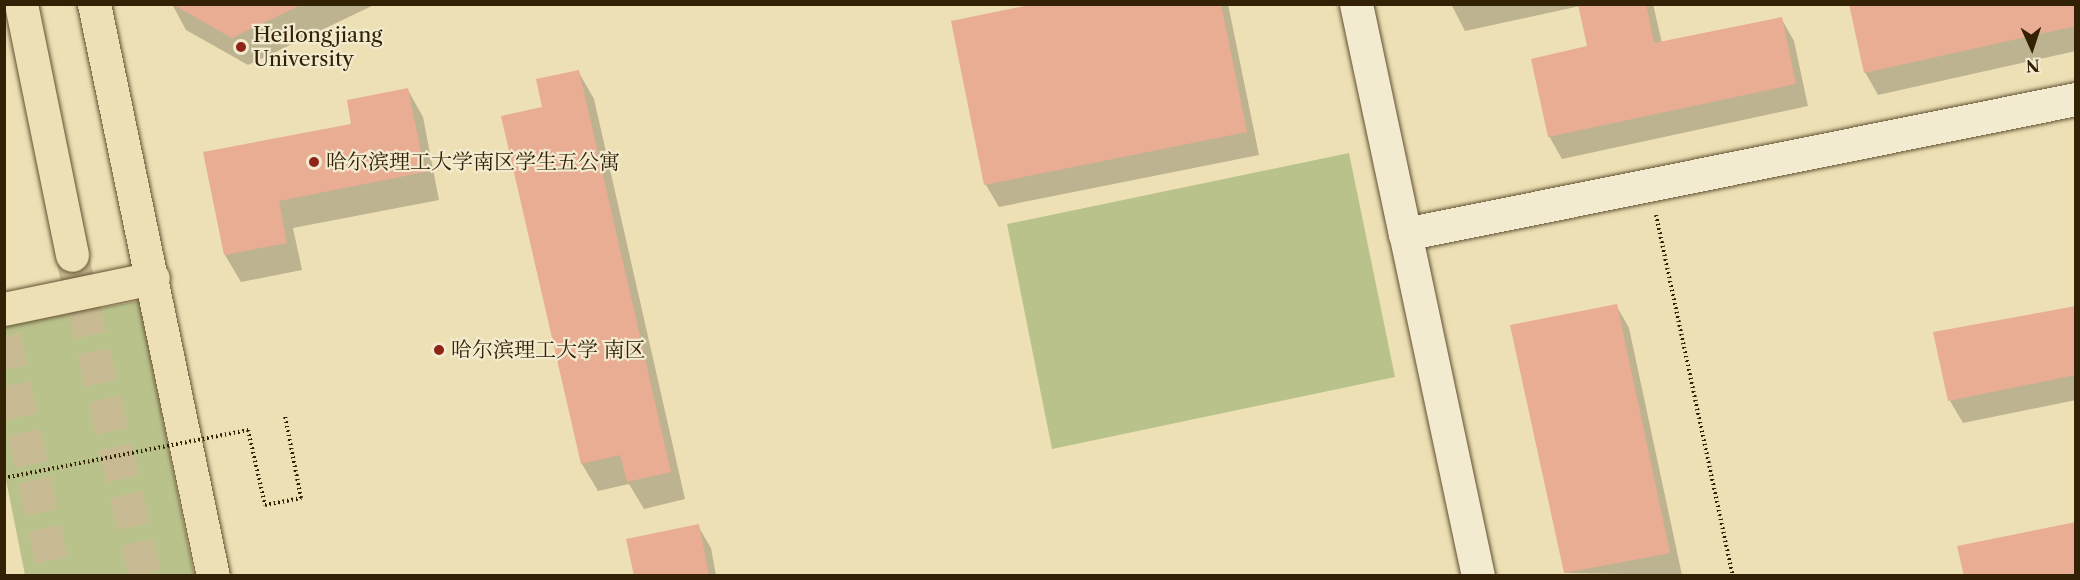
<!DOCTYPE html>
<meta charset="utf-8">
<style>
body{margin:0}
#map{position:relative;width:2080px;height:580px;overflow:hidden;background:#ede0b5;font-family:"Libre Caslon Text","Noto Serif SC",serif}
div>[style]{position:absolute}
.green>*{inset:0;background:#bac28c}
.shadow>*{inset:0;background:#0003}
.building>*{inset:0;background:#e9ad94}
.major-tunnel>*{height:33px;margin-top:-16.5px;transform-origin:0;background:repeating-linear-gradient(90deg,#c8ba92 0 33px,transparent 0 49px)}
.path>*{height:4px;margin-top:-2px;transform-origin:0;background:repeating-linear-gradient(90deg,#332105 0 1.5px,transparent 0 4.5px)}
.roads{filter:drop-shadow(0 0 2px #625131) drop-shadow(0 0 2px #625131)}
.minor>*{height:33px;margin:-16.5px;padding:0 16.5px;transform-origin:16.5px;border-radius:16.5px;background:#f3ebcf}
.major>*{height:33px;margin:-16.5px;padding:0 16.5px;transform-origin:16.5px;border-radius:16.5px;background:#ede0b5}
.path-bridge>*{height:4px;margin-top:-2px;transform-origin:0;background:repeating-linear-gradient(90deg,#332105 0 1.5px,transparent 0 4.5px)}
.dots>*{width:16px;height:16px;translate:-50% -50%;box-sizing:border-box;border:3px solid #f3ebcf;border-radius:50%}
span{translate:-50% -50%;white-space:nowrap;text-align:center;line-height:1.15;-webkit-text-stroke:4.5px #f3ebcf;paint-order:stroke}
.poi-label{font-size:21px;color:#332105}
.left{translate:0 -50%;text-align:left}
.frame{position:absolute;inset:0;border:6px solid #332105;pointer-events:none}
.north{position:absolute;left:2002px;top:18px;width:60px;height:60px;-webkit-text-stroke:4px #f3ebcf;paint-order:stroke;rotate:177deg;font-size:16px;font-weight:700;line-height:24px;text-align:center;color:#332105}
.north::after{content:'';display:block;margin:auto;width:21px;height:27px;background:#332105;clip-path:polygon(50% 0,100% 100%,50% 72%,0 100%)}
</style>
<div id="map">
<div class="green">
<i style="clip-path:polygon(1349px 153px,1395px 377px,1052px 449px,1007px 224px)"></i>
<i style="clip-path:polygon(139px 301px,194px 575px,25px 575px,5px 475px,4px 326px)"></i>
</div>
<div class="shadow">
<i style="clip-path:polygon(172px 4px,376px 4px,248px 65px,186px 30px)"></i>
<i style="clip-path:polygon(1042px 4px,1228px 4px,1259px 155px,999px 207px,986px 185px,953px 22px)"></i>
<i style="clip-path:polygon(1451px 4px,1653px 4px,1662px 43px,1781px 18px,1794px 41px,1808px 106px,1562px 159px,1549px 136px,1589px 47px,1580px 6px,1465px 31px)"></i>
<i style="clip-path:polygon(2076px 4px,2076px 51px,1878px 95px,1865px 72px)"></i>
<i style="clip-path:polygon(578px 71px,594px 99px,685px 499px,644px 509px,629px 484px,598px 491px,582px 464px,503px 118px,544px 108px)"></i>
<i style="clip-path:polygon(408px 90px,423px 117px,439px 200px,293px 228px,302px 270px,241px 282px,225px 255px,353px 125px)"></i>
<i style="clip-path:polygon(1616px 305px,1629px 328px,1682px 575px,1565px 573px)"></i>
<i style="clip-path:polygon(2076px 308px,2076px 400px,1963px 423px,1950px 401px)"></i>
<i style="clip-path:polygon(2076px 523px,2076px 576px,1965px 576px)"></i>
<i style="clip-path:polygon(698px 526px,711px 548px,716px 576px,635px 576px)"></i>
</div>
<div class="building">
<i style="clip-path:polygon(172px 4px,303px 4px,232px 38px)"></i>
<i style="clip-path:polygon(1034px 4px,1221px 4px,1247px 132px,984px 185px,951px 21px)"></i>
<i style="clip-path:polygon(1578px 4px,1646px 4px,1654px 43px,1782px 17px,1796px 84px,1548px 137px,1531px 59px,1587px 46px)"></i>
<i style="clip-path:polygon(1849px 4px,2076px 4px,2076px 26px,1864px 73px)"></i>
<i style="clip-path:polygon(579px 70px,671px 472px,627px 482px,620px 455px,581px 464px,501px 116px,542px 107px,536px 79px)"></i>
<i style="clip-path:polygon(408px 88px,425px 172px,279px 201px,287px 243px,224px 255px,203px 152px,351px 124px,347px 100px)"></i>
<i style="clip-path:polygon(1617px 304px,1670px 553px,1564px 573px,1510px 325px)"></i>
<i style="clip-path:polygon(2076px 306px,2076px 375px,1948px 401px,1933px 332px)"></i>
<i style="clip-path:polygon(2076px 522px,2076px 574px,1964px 576px,1957px 546px)"></i>
<i style="clip-path:polygon(699px 524px,709px 576px,634px 576px,626px 539px)"></i>
</div>
<div class="major-tunnel">
<i style="left:72px;top:255px;width:329px;rotate:77.2deg"></i>
<i style="left:4px;top:336px;width:245px;rotate:78deg"></i>
</div>
<div class="path">
<i style="left:1656px;top:215px;width:369px;rotate:78deg"></i>
</div>
<div class="roads">
<div class="minor">
<i style="left:1356px;top:4px;width:235px;rotate:78deg"></i>
<i style="left:1478px;top:576px;width:350px;rotate:-102deg"></i>
<i style="left:1405px;top:234px;width:684px;rotate:-11.38deg"></i>
</div>
<div class="major">
<i style="left:21px;top:4px;width:256px;rotate:78.5deg"></i>
<i style="left:94px;top:4px;width:584px;rotate:78.25deg"></i>
<i style="left:4px;top:309px;width:152px;rotate:-11.8deg"></i>
</div>
</div>
<div class="path-bridge">
<i style="left:4px;top:478px;width:249px;rotate:-11.1deg"></i>
<i style="left:248px;top:430px;width:77px;rotate:77.2deg"></i>
<i style="left:265px;top:505px;width:37px;rotate:-11deg"></i>
<i style="left:301px;top:498px;width:84px;rotate:-101deg"></i>
</div>
<div class="dots">
<i style="left:241px;top:47px;background:#8f2418"></i>
<i style="left:314px;top:162px;background:#8f2418"></i>
<i style="left:439px;top:350px;background:#8f2418"></i>
</div>
<div class="poi-label">
<span class="left" style="left:253px;top:47px">Heilongjiang<br>University</span>
<span class="left" style="left:326px;top:162px">哈尔滨理工大学南区学生五公寓</span>
<span class="left" style="left:451px;top:350px">哈尔滨理工大学 南区</span>
</div>
<div class="frame"></div>
<div class="north">N</div>
</div>
